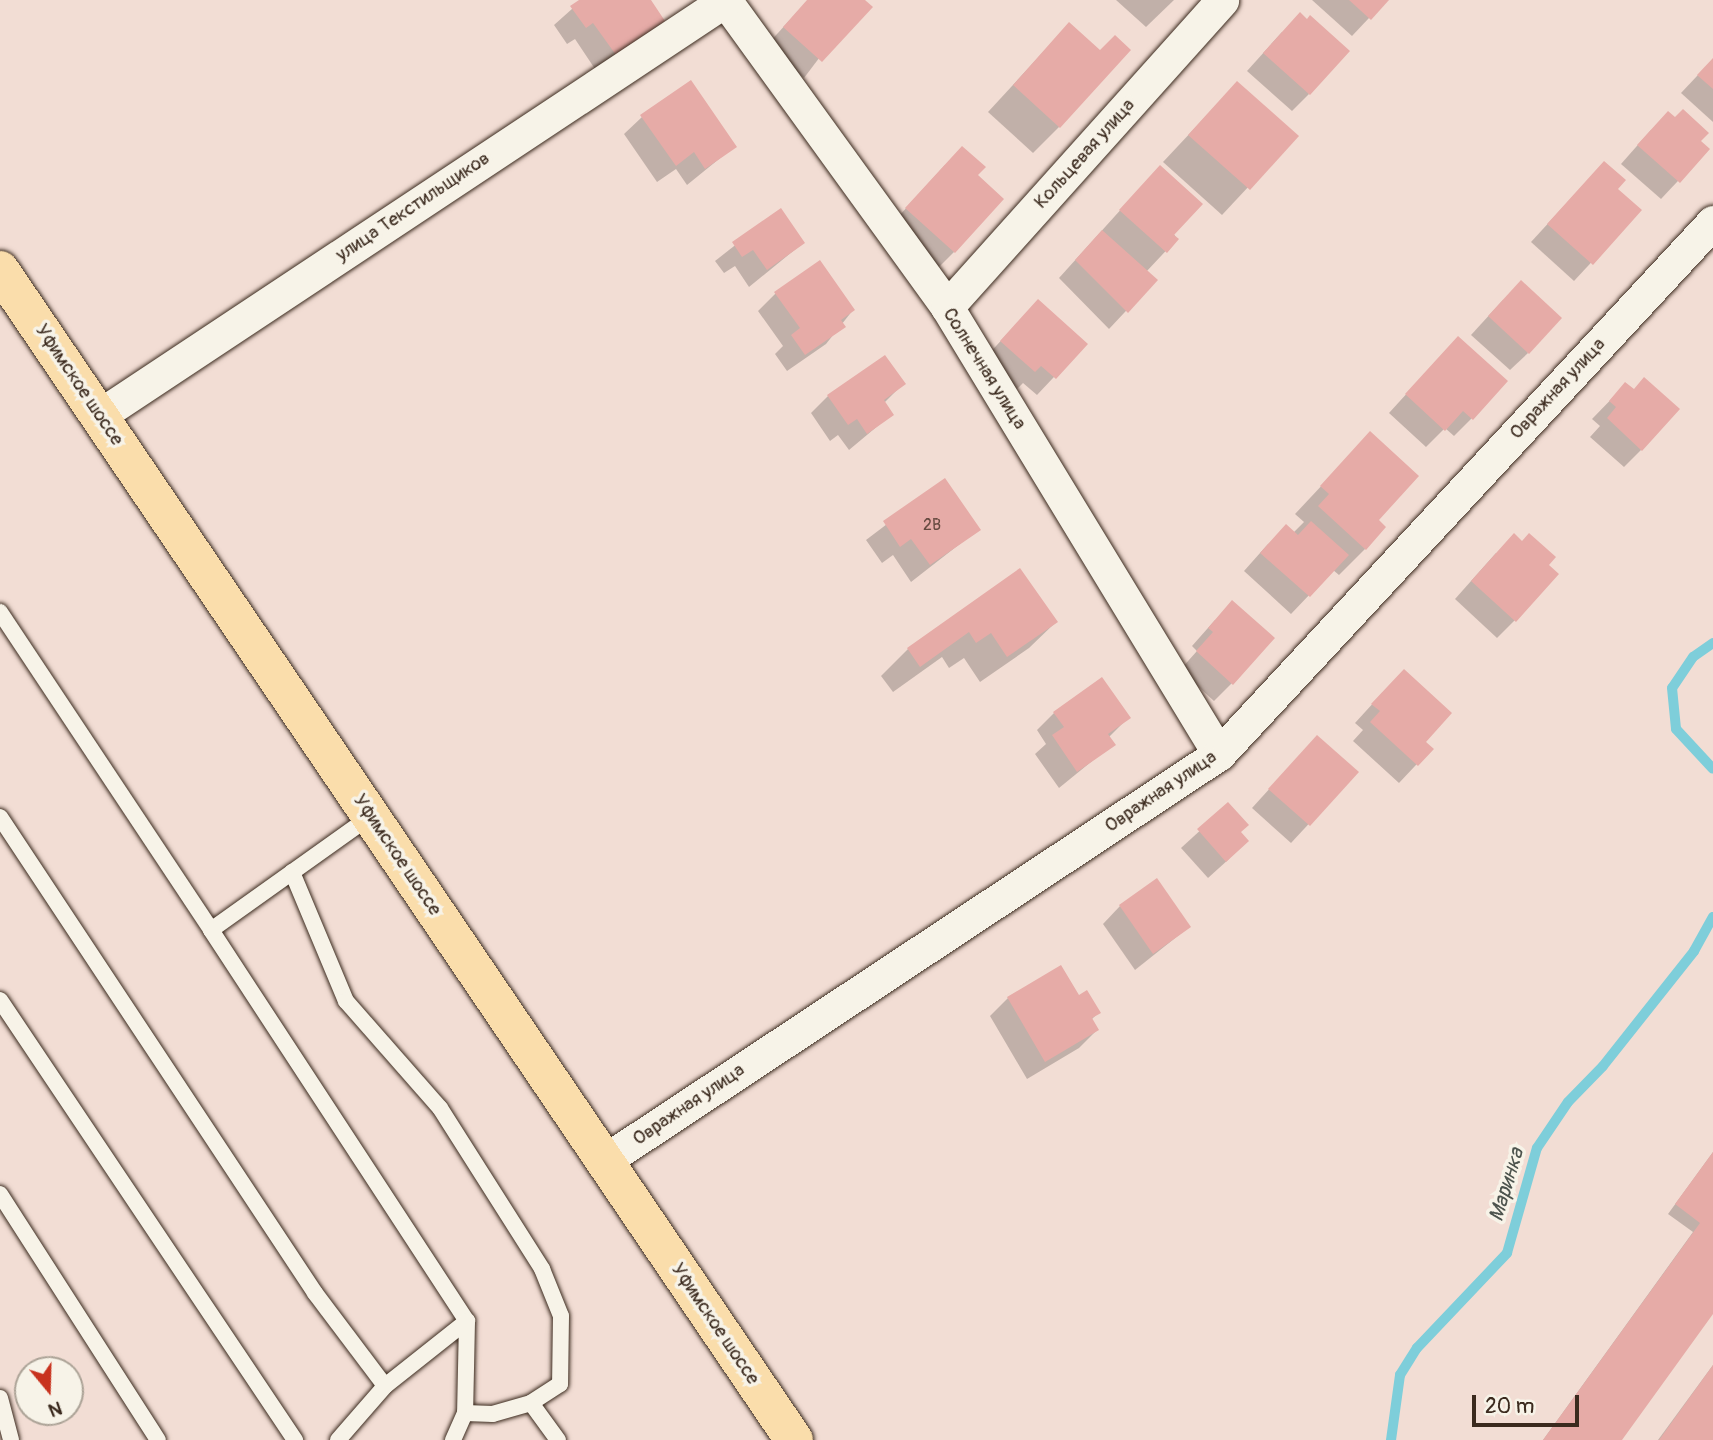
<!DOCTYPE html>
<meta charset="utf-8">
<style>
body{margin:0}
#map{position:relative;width:1713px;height:1440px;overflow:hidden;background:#f2ddd4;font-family:Pangolin,sans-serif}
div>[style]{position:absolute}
.shadow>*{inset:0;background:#0003}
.stream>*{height:10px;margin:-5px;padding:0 5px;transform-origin:5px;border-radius:5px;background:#7eceda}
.building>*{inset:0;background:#e6aba7}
.roads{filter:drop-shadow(0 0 2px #3b2a1e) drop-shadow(0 0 2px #3b2a1e)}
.lane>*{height:16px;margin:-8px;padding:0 8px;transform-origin:8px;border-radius:8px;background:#f7f3e8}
.street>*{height:33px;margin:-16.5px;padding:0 16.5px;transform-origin:16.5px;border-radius:16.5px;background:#f7f3e8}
.primary>*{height:38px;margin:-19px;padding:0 19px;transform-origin:19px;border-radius:19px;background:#faddab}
span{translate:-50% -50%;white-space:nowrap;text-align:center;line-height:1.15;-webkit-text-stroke:7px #f7f3e8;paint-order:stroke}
.number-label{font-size:16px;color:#664a40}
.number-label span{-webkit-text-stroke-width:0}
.street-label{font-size:19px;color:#3b2a1e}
.water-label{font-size:21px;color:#4c534d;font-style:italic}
.north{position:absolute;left:14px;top:1356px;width:70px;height:70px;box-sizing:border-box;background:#f7f3e8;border:2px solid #aca397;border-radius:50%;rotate:161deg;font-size:19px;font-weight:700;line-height:28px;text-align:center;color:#3b2a1e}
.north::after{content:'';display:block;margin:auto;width:24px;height:32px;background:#c8321e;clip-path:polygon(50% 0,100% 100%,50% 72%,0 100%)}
.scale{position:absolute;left:1472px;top:1395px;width:107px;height:32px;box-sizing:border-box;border:4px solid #3b2a1e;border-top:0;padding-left:9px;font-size:21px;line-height:24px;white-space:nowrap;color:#3b2a1e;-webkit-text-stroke:5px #f7f3e8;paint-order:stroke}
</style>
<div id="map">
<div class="shadow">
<i style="clip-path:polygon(582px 0,649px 0,663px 21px,597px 72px,575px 39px,567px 44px,554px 25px)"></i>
<i style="clip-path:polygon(808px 0,863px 0,804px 78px,767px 45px)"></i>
<i style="clip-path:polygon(1116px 0,1174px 0,1146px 27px)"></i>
<i style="clip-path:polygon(1312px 0,1386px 0,1352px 36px)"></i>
<i style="clip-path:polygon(1069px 24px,1100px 52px,1059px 127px,1033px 153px,988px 112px)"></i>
<i style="clip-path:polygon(1282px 32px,1309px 94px,1292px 111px,1247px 71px)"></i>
<i style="clip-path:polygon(1713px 59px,1713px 122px,1681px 93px)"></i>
<i style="clip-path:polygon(1237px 83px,1296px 136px,1222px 215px,1163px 162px)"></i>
<i style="clip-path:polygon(642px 117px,735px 146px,687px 185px,676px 169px,657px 182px,624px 134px)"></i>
<i style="clip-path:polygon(1651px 130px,1708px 149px,1661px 199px,1621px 164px)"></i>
<i style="clip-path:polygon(945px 165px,954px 252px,936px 270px,889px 227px)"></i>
<i style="clip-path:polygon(1587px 181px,1615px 189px,1639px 211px,1574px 281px,1531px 242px)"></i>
<i style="clip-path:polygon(1143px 185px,1177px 239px,1146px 272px,1155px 280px,1109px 329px,1059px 278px)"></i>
<i style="clip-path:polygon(780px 210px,803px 243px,749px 287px,735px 266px,724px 273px,715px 261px)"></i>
<i style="clip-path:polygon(776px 293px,853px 310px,826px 344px,787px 371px,775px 354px,783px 346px,758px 311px)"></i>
<i style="clip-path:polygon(1503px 300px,1528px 353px,1510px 370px,1471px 335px)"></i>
<i style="clip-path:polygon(1021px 319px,1085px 344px,1037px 395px,1023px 383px,1017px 389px,984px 359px)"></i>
<i style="clip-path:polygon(1441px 356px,1472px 418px,1454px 436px,1445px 428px,1426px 447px,1389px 413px)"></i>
<i style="clip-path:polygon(903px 384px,884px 403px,892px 414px,849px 450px,838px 435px,830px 441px,811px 413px,828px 396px)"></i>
<i style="clip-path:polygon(1626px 384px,1633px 391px,1641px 450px,1624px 467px,1590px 437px,1600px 426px,1592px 419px)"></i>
<i style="clip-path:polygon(1370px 434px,1376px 521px,1365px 549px,1339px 575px,1333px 570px,1291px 614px,1244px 571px,1268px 544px,1293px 533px,1304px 522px,1295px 514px)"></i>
<i style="clip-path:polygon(945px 480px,979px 529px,911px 582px,893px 555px,882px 563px,866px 540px)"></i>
<i style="clip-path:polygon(1496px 553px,1546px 566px,1515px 620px,1497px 638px,1455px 599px)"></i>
<i style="clip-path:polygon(1020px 570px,1056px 622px,1029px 648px,980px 682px,964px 658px,949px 668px,942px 657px,893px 692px,881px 676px,908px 649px)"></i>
<i style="clip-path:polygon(1215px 620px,1232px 683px,1214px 701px,1180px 670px,1197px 651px,1192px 646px)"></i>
<i style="clip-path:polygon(1386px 689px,1431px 749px,1399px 783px,1353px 741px,1363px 730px,1355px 723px)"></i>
<i style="clip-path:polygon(1054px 713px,1128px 718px,1109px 737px,1113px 744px,1059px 788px,1035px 754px,1046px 744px,1037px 730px)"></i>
<i style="clip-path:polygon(1300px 755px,1356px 773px,1291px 843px,1252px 808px)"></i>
<i style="clip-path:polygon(1228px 805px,1239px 833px,1229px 859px,1208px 878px,1181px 848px)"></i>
<i style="clip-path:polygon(1120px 906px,1189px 927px,1135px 970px,1103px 924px)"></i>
<i style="clip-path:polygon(1060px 968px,1078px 997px,1098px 1013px,1091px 1020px,1097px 1030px,1079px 1048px,1027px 1079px,990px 1016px,1008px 998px)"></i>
<i style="clip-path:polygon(1713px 1152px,1713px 1311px,1620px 1440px,1543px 1440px,1693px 1232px,1668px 1214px)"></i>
<i style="clip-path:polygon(1713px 1365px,1713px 1440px,1658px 1440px)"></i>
</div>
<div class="stream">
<i style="left:1713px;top:643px;width:24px;rotate:145deg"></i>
<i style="left:1693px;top:657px;width:37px;rotate:124deg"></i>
<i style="left:1672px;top:688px;width:41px;rotate:84.4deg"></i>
<i style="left:1676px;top:729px;width:54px;rotate:47.2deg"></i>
<i style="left:1391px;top:1440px;width:66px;rotate:-82.1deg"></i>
<i style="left:1400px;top:1375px;width:32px;rotate:-58deg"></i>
<i style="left:1417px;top:1348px;width:131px;rotate:-46.5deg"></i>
<i style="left:1507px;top:1253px;width:109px;rotate:-74.1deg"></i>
<i style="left:1537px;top:1148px;width:55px;rotate:-56deg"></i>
<i style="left:1568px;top:1102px;width:50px;rotate:-45.8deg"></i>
<i style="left:1603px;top:1066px;width:147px;rotate:-51.6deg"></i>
<i style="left:1694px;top:951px;width:39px;rotate:-61deg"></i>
</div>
<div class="building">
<i style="clip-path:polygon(579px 0,651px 0,665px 21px,616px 55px,593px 23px,586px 28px,570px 6px)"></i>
<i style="clip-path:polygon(807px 0,865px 0,873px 7px,822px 62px,783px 27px)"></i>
<i style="clip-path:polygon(1349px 0,1389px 0,1371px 20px)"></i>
<i style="clip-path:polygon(1300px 12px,1307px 19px,1310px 15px,1350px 51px,1310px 95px,1263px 53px)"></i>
<i style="clip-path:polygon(1069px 22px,1100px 50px,1115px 35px,1131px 50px,1060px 128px,1013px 85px)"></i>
<i style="clip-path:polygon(1713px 58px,1713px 89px,1697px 75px)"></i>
<i style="clip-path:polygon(691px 80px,737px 147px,705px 169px,694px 152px,676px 166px,640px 115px)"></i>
<i style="clip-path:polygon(1237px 81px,1299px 136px,1250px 190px,1188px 135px)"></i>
<i style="clip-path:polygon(1683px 109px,1709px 133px,1701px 141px,1710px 149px,1680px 183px,1637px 145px,1668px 111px,1675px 117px)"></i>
<i style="clip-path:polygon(962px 146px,986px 167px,978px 175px,1004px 199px,955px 253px,905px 208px)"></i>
<i style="clip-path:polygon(1604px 161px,1626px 180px,1618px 189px,1642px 210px,1593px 265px,1547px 224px)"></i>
<i style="clip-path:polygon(1160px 165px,1203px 204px,1174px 235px,1179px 239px,1167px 253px,1119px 210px)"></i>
<i style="clip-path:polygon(781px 208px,805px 243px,767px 270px,753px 250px,742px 257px,732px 242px)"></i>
<i style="clip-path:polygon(1102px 230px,1158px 280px,1128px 313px,1075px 260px)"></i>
<i style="clip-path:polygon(820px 260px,855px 310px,841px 320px,846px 327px,805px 355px,791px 335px,800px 328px,774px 292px)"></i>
<i style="clip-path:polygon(1521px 280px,1562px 318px,1529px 354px,1488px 316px)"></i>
<i style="clip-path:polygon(1038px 299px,1088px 344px,1056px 379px,1041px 366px,1035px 372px,1000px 341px)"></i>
<i style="clip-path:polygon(1458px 336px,1508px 381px,1473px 420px,1463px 411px,1445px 431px,1405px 394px)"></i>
<i style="clip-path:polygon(885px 355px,906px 384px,884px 400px,894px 415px,867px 434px,857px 419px,848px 425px,827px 395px)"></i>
<i style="clip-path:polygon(1644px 377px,1680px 409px,1642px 451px,1607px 418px,1616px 407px,1609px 401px,1625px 382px,1634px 389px)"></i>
<i style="clip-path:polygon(1370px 431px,1419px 476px,1379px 520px,1386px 527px,1366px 550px,1318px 506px,1329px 494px,1320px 486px)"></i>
<i style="clip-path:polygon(945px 478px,981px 530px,930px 565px,911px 539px,900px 547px,883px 521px)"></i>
<i style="clip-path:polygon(1311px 521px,1349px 555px,1310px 597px,1260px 553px,1286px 524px,1298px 535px)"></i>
<i style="clip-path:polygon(1514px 533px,1522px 541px,1529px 533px,1556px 557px,1549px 565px,1559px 574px,1516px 622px,1471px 581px)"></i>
<i style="clip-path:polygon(1020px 568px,1058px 622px,1007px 657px,991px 633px,976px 643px,969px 632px,920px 667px,907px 648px)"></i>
<i style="clip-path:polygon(1232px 600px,1275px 638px,1233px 685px,1196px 651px,1213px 632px,1208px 628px)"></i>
<i style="clip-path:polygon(1404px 669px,1452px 713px,1426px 742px,1434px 749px,1418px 766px,1370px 722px,1380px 711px,1371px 704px)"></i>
<i style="clip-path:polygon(1102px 677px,1131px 718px,1108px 734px,1116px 745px,1077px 772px,1052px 735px,1064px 727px,1053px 712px)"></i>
<i style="clip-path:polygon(1317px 735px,1359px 772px,1310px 826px,1268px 789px)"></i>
<i style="clip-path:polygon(1228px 802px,1249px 825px,1241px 832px,1249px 841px,1226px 862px,1197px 829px)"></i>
<i style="clip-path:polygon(1157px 878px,1191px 927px,1153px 954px,1119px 905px)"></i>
<i style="clip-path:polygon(1061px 965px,1079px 995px,1087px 990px,1101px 1013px,1092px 1018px,1099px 1030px,1045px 1062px,1007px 997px)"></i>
<i style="clip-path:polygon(1713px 1152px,1713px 1314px,1622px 1440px,1543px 1440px,1700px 1223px,1675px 1204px)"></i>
<i style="clip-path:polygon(1713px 1365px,1713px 1440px,1659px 1440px)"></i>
</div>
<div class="roads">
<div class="lane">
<i style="left:0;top:612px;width:382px;rotate:56.4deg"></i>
<i style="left:211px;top:930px;width:196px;rotate:-35.5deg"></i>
<i style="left:0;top:817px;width:571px;rotate:56.5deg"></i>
<i style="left:315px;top:1293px;width:116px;rotate:53deg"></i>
<i style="left:292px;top:872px;width:140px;rotate:67.3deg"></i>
<i style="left:346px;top:1001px;width:142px;rotate:48.7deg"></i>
<i style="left:440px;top:1108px;width:191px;rotate:57.6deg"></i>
<i style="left:542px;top:1269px;width:51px;rotate:68deg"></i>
<i style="left:561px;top:1316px;width:68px;rotate:90.8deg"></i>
<i style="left:560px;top:1384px;width:35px;rotate:147deg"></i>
<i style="left:531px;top:1403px;width:40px;rotate:164deg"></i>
<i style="left:493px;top:1414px;width:28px;rotate:-178deg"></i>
<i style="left:211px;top:930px;width:467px;rotate:56.8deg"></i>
<i style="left:467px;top:1321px;width:92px;rotate:91.2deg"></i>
<i style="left:465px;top:1413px;width:30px;rotate:114deg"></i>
<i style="left:0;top:1000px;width:530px;rotate:56.16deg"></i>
<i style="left:0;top:1194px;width:292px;rotate:57.3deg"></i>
<i style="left:0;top:1398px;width:43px;rotate:75.3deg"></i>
<i style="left:531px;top:1403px;width:46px;rotate:53.9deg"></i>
<i style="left:338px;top:1440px;width:72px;rotate:-49deg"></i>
<i style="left:385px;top:1386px;width:105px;rotate:-38.4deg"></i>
</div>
<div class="street">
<i style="left:725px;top:0;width:379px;rotate:54.1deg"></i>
<i style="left:947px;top:307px;width:523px;rotate:58.68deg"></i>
<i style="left:947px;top:307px;width:412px;rotate:-48.1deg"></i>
<i style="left:100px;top:415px;width:751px;rotate:-33.54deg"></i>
<i style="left:604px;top:1161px;width:737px;rotate:-33.5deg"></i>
<i style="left:1219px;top:754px;width:726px;rotate:-47.12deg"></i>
</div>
<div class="primary">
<i style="left:0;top:270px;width:1414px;rotate:55.84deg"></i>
</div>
</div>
<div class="number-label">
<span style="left:932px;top:525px">2В</span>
</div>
<div class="street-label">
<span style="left:1085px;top:154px;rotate:-48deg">Кольцевая улица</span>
<span style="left:413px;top:207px;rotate:-34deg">улица Текстильщиков</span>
<span style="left:984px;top:369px;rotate:58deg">Солнечная улица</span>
<span style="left:79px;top:385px;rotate:56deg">Уфимское шоссе</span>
<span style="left:1558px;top:389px;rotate:-47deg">Овражная улица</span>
<span style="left:1161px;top:792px;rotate:-34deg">Овражная улица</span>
<span style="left:397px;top:855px;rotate:56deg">Уфимское шоссе</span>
<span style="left:689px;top:1105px;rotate:-34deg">Овражная улица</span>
<span style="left:715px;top:1324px;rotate:56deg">Уфимское шоссе</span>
</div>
<div class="water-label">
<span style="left:1507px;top:1185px;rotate:-73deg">Маринка</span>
</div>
<div class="north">N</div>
<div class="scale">20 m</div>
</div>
